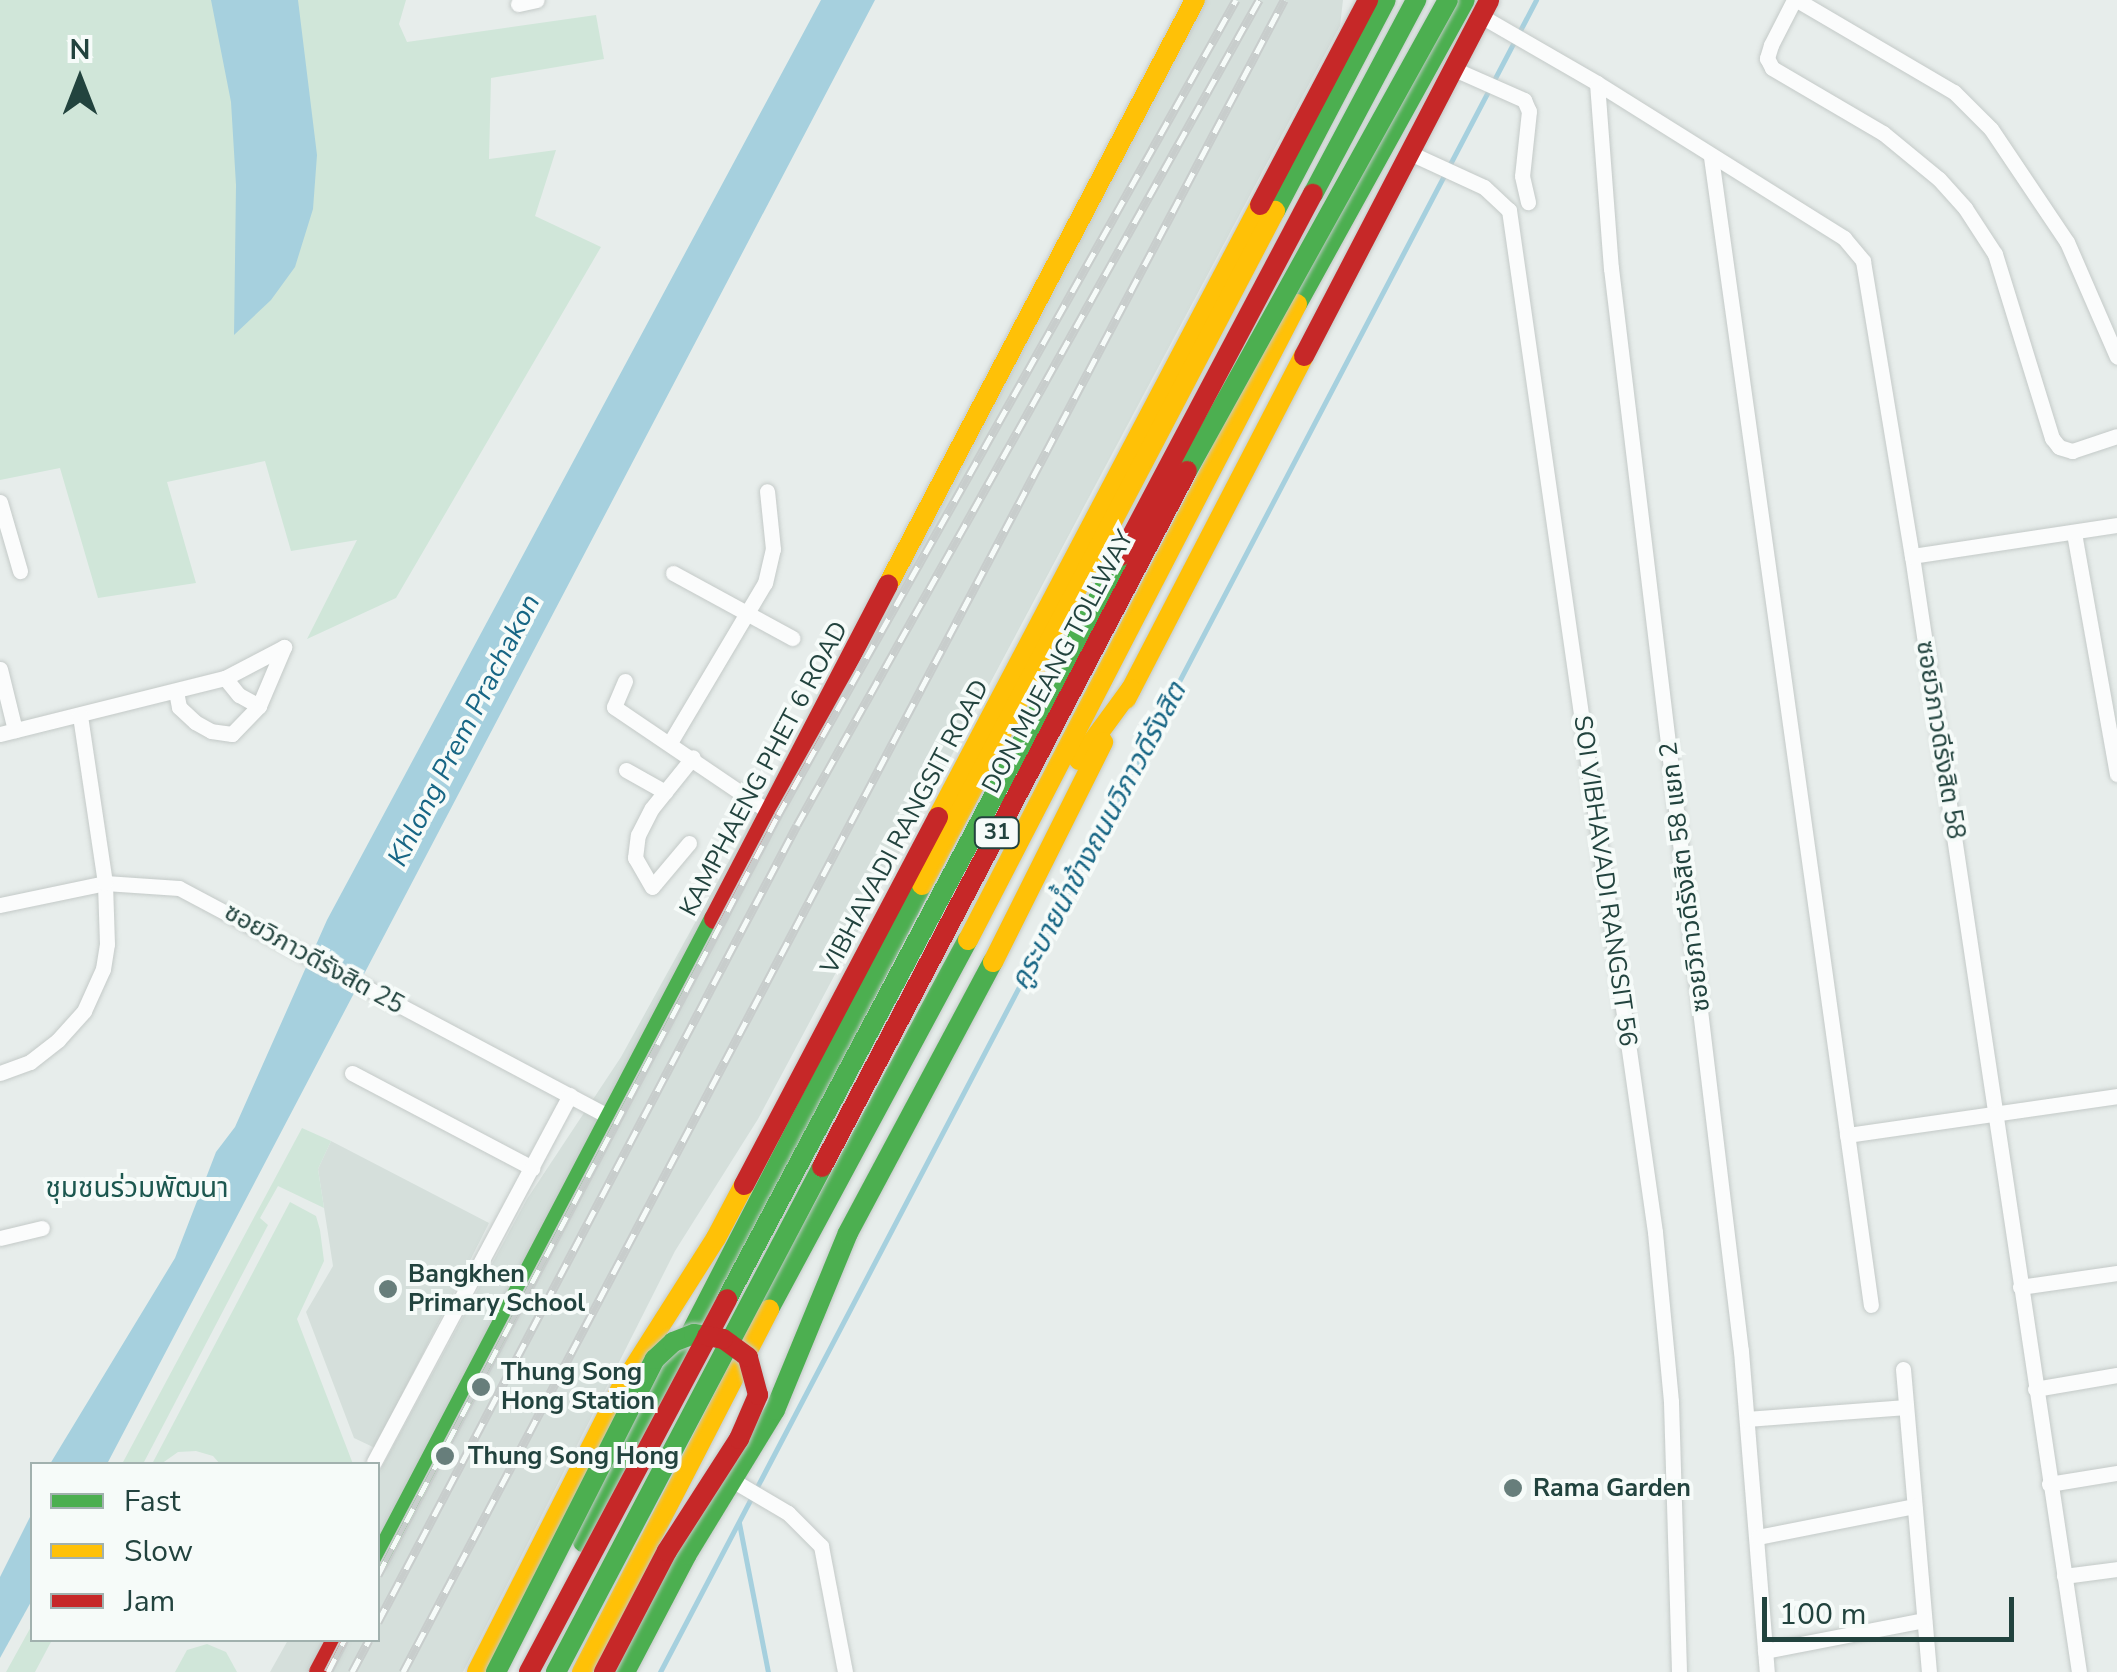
<!DOCTYPE html>
<meta charset="utf-8">
<style>
body{margin:0}
#map{position:relative;width:2117px;height:1672px;overflow:hidden;background:#e7edeb;font-family:"Nunito Sans","Noto Sans Thai",sans-serif}
div>[style]{position:absolute}
.built>*{inset:0;background:#d5dfdb}
.green>*{inset:0;background:#d0e6d9}
.water>*{inset:0;background:#a6d0de}
.stream>*{height:5px;margin:-2.5px;padding:0 2.5px;transform-origin:2.5px;border-radius:2.5px;background:#a6d0de}
.roads{filter:drop-shadow(0 0 2px #c4cac8) drop-shadow(0 0 2px #c4cac8)}
.street>*{height:15px;margin:-7.5px;padding:0 7.5px;transform-origin:7.5px;border-radius:7.5px;background:#fbfcfc}
.fast>*{height:20px;margin:-10px;padding:0 10px;transform-origin:10px;border-radius:10px;background:#4caf50}
.slow>*{height:20px;margin:-10px;padding:0 10px;transform-origin:10px;border-radius:10px;background:#ffc107}
.jam>*{height:20px;margin:-10px;padding:0 10px;transform-origin:10px;border-radius:10px;background:#c62828}
.rail>*{height:9px;margin-top:-4.5px;transform-origin:0;background:repeating-linear-gradient(90deg,#f6fbf9 0 15px,#c8cdcc 0 30px);box-sizing:border-box;border-block:2px solid #c8cdcc}
.bridges{filter:drop-shadow(0 0 2px #c2cbc8) drop-shadow(0 0 2px #c2cbc8)}
.fast-bridge>*{height:20px;margin:-10px;padding:0 10px;transform-origin:10px;border-radius:10px;background:#4caf50}
.jam-bridge>*{height:20px;margin:-10px;padding:0 10px;transform-origin:10px;border-radius:10px;background:#c62828}
.dots>*{width:28px;height:28px;translate:-50% -50%;box-sizing:border-box;border:5px solid #f6fbf9;border-radius:50%}
span{translate:-50% -50%;white-space:nowrap;text-align:center;line-height:1.15;-webkit-text-stroke:8px #f6fbf9;paint-order:stroke}
.shield-label span{padding:2px 8px;background:#f6fbf9;border:2px solid;border-radius:8px;-webkit-text-stroke-width:0}
.shield-label{font-size:22px;color:#22433e;font-weight:700}
.street-label{font-size:25px;color:#22433e}
.poi-label{font-size:25px;color:#22433e;font-weight:700}
.left{translate:0 -50%;text-align:left}
.water-label{font-size:28px;color:#176685;font-style:italic}
.neighbourhood-label{font-size:28px;color:#1c574f}
.legend{position:absolute;left:30px;top:1462px;width:350px;height:180px;box-sizing:border-box;background:#f6fbf9;border:2px solid #a1b1ae;margin:0;padding:12px 18px;list-style:none;font-size:30px;color:#22433e}
.legend li{display:flex;align-items:center;gap:20px;height:50px}
.legend b{width:50px;border:2px solid #a1b1ae}
.north{position:absolute;left:30px;top:30px;width:100px;height:100px;-webkit-text-stroke:8px #f6fbf9;paint-order:stroke;rotate:0deg;font-size:28px;font-weight:700;line-height:40px;text-align:center;color:#22433e}
.north::after{content:'';display:block;margin:auto;width:35px;height:45px;background:#22433e;clip-path:polygon(50% 0,100% 100%,50% 72%,0 100%)}
.scale{position:absolute;left:1762px;top:1597px;width:252px;height:45px;box-sizing:border-box;border:5px solid #22433e;border-top:0;padding-left:12px;font-size:30px;line-height:35px;white-space:nowrap;color:#22433e;-webkit-text-stroke:8px #f6fbf9;paint-order:stroke}
</style>
<div id="map">
<div class="built">
<i style="clip-path:polygon(1204px 0,1343px 0,1340px 26px,758px 1119px,675px 1251px,463px 1672px,270px 1672px,288px 1640px,378px 1640px,378px 1474px,527px 1199px,621px 1057px)"></i>
<i style="clip-path:polygon(331px 1141px,489px 1223px,375px 1448px,354px 1438px,306px 1312px,333px 1266px,318px 1169px)"></i>
</div>
<div class="green">
<i style="clip-path:polygon(0 0,406px 0,399px 24px,407px 42px,596px 15px,604px 59px,491px 78px,489px 159px,556px 150px,535px 216px,601px 247px,396px 598px,307px 639px,357px 540px,291px 551px,265px 461px,167px 482px,196px 583px,98px 598px,60px 468px,0 480px)"></i>
<i style="clip-path:polygon(302px 1128px,331px 1141px,318px 1169px,324px 1208px,278px 1186px,260px 1218px,268px 1225px,143px 1464px,122px 1464px)"></i>
<i style="clip-path:polygon(290px 1202px,316px 1216px,320px 1230px,324px 1261px,297px 1319px,353px 1464px,220px 1464px,213px 1456px,196px 1451px,178px 1452px,161px 1464px,152px 1464px)"></i>
<i style="clip-path:polygon(32px 1625px,32px 1640px,52px 1640px,35px 1672px,6px 1672px)"></i>
<i style="clip-path:polygon(207px 1644px,226px 1652px,237px 1672px,175px 1672px,187px 1650px)"></i>
</div>
<div class="water">
<i style="clip-path:polygon(211px 0,298px 0,317px 155px,313px 209px,295px 267px,271px 300px,234px 335px,236px 185px,231px 102px)"></i>
<i style="clip-path:polygon(821px 0,875px 0,107px 1464px,50px 1464px,175px 1258px,216px 1152px,235px 1127px,327px 920px)"></i>
<i style="clip-path:polygon(32px 1513px,32px 1600px,0 1658px,0 1577px)"></i>
</div>
<div class="stream">
<i style="left:739px;top:1523px;width:152px;rotate:79deg"></i>
<i style="left:660px;top:1672px;width:1888px;rotate:-62.35deg"></i>
</div>
<div class="roads">
<div class="street">
<i style="left:1794px;top:0;width:51px;rotate:117.1deg"></i>
<i style="left:1771px;top:45px;width:14px;rotate:107deg"></i>
<i style="left:1767px;top:58px;width:11px;rotate:63deg"></i>
<i style="left:1772px;top:68px;width:129px;rotate:30.4deg"></i>
<i style="left:1883px;top:133px;width:72px;rotate:39.4deg"></i>
<i style="left:1939px;top:179px;width:39px;rotate:48deg"></i>
<i style="left:1965px;top:208px;width:55px;rotate:56.9deg"></i>
<i style="left:1995px;top:254px;width:193px;rotate:72.8deg"></i>
<i style="left:2052px;top:438px;width:11px;rotate:52deg"></i>
<i style="left:2059px;top:447px;width:14px;rotate:17deg"></i>
<i style="left:2072px;top:451px;width:47px;rotate:-18.4deg"></i>
<i style="left:1797px;top:0;width:182px;rotate:30.4deg"></i>
<i style="left:1954px;top:92px;width:52px;rotate:45deg"></i>
<i style="left:1991px;top:129px;width:136px;rotate:56.1deg"></i>
<i style="left:2067px;top:242px;width:125px;rotate:66.5deg"></i>
<i style="left:518px;top:4px;width:19px;rotate:-12deg"></i>
<i style="left:1481px;top:16px;width:134px;rotate:30deg"></i>
<i style="left:1597px;top:83px;width:292px;rotate:32.1deg"></i>
<i style="left:1844px;top:238px;width:30px;rotate:50deg"></i>
<i style="left:1863px;top:261px;width:299px;rotate:80.6deg"></i>
<i style="left:1912px;top:556px;width:1128px;rotate:81.49deg"></i>
<i style="left:1454px;top:69px;width:77px;rotate:23.9deg"></i>
<i style="left:1524px;top:100px;width:12px;rotate:66deg"></i>
<i style="left:1529px;top:111px;width:65px;rotate:96.1deg"></i>
<i style="left:1522px;top:176px;width:27px;rotate:77deg"></i>
<i style="left:1597px;top:83px;width:186px;rotate:85.7deg"></i>
<i style="left:1611px;top:268px;width:1091px;rotate:83.16deg"></i>
<i style="left:1741px;top:1351px;width:322px;rotate:85.4deg"></i>
<i style="left:1410px;top:153px;width:81px;rotate:24.7deg"></i>
<i style="left:1484px;top:187px;width:34px;rotate:43deg"></i>
<i style="left:1509px;top:210px;width:1032px;rotate:81.87deg"></i>
<i style="left:1655px;top:1232px;width:171px;rotate:84.6deg"></i>
<i style="left:1671px;top:1402px;width:270px;rotate:88.3deg"></i>
<i style="left:1711px;top:157px;width:1159px;rotate:82.07deg"></i>
<i style="left:0;top:502px;width:72px;rotate:73.8deg"></i>
<i style="left:2074px;top:533px;width:245px;rotate:79.9deg"></i>
<i style="left:1912px;top:556px;width:207px;rotate:-8.6deg"></i>
<i style="left:673px;top:573px;width:136px;rotate:28.6deg"></i>
<i style="left:0;top:669px;width:63px;rotate:76.2deg"></i>
<i style="left:225px;top:678px;width:22px;rotate:51deg"></i>
<i style="left:239px;top:695px;width:23px;rotate:29deg"></i>
<i style="left:625px;top:681px;width:28px;rotate:113deg"></i>
<i style="left:614px;top:707px;width:187px;rotate:34.1deg"></i>
<i style="left:0;top:734px;width:232px;rotate:-14deg"></i>
<i style="left:225px;top:678px;width:67px;rotate:-27.7deg"></i>
<i style="left:284px;top:647px;width:64px;rotate:113deg"></i>
<i style="left:259px;top:706px;width:39px;rotate:134deg"></i>
<i style="left:232px;top:734px;width:21px;rotate:-172deg"></i>
<i style="left:211px;top:731px;width:18px;rotate:-151deg"></i>
<i style="left:195px;top:722px;width:22px;rotate:-137deg"></i>
<i style="left:179px;top:707px;width:16px;rotate:-101deg"></i>
<i style="left:671px;top:741px;width:184px;rotate:-59.3deg"></i>
<i style="left:765px;top:583px;width:35px;rotate:-77deg"></i>
<i style="left:773px;top:549px;width:58px;rotate:-95.9deg"></i>
<i style="left:626px;top:770px;width:45px;rotate:29.4deg"></i>
<i style="left:689px;top:843px;width:57px;rotate:130.1deg"></i>
<i style="left:652px;top:887px;width:34px;rotate:-120deg"></i>
<i style="left:635px;top:858px;width:23px;rotate:-83deg"></i>
<i style="left:638px;top:835px;width:30px;rotate:-63deg"></i>
<i style="left:652px;top:808px;width:65px;rotate:-51.2deg"></i>
<i style="left:0;top:905px;width:107px;rotate:-11.8deg"></i>
<i style="left:105px;top:883px;width:74px;rotate:3.9deg"></i>
<i style="left:179px;top:888px;width:488px;rotate:28deg"></i>
<i style="left:0;top:1073px;width:32px;rotate:-20deg"></i>
<i style="left:30px;top:1062px;width:36px;rotate:-38deg"></i>
<i style="left:58px;top:1040px;width:39px;rotate:-48deg"></i>
<i style="left:84px;top:1011px;width:46px;rotate:-65.7deg"></i>
<i style="left:103px;top:969px;width:25px;rotate:-81deg"></i>
<i style="left:107px;top:944px;width:61px;rotate:-91.9deg"></i>
<i style="left:105px;top:883px;width:170px;rotate:-98.5deg"></i>
<i style="left:352px;top:1073px;width:204px;rotate:27.8deg"></i>
<i style="left:1847px;top:1135px;width:273px;rotate:-8.2deg"></i>
<i style="left:0;top:1238px;width:43px;rotate:-13.4deg"></i>
<i style="left:2020px;top:1287px;width:98px;rotate:-8.2deg"></i>
<i style="left:1903px;top:1369px;width:304px;rotate:85.1deg"></i>
<i style="left:2035px;top:1389px;width:83px;rotate:-9.7deg"></i>
<i style="left:1747px;top:1419px;width:159px;rotate:-4.3deg"></i>
<i style="left:374px;top:1462px;width:416px;rotate:-61.9deg"></i>
<i style="left:732px;top:1480px;width:65px;rotate:30.5deg"></i>
<i style="left:788px;top:1513px;width:47px;rotate:45deg"></i>
<i style="left:821px;top:1546px;width:128px;rotate:79.2deg"></i>
<i style="left:2049px;top:1484px;width:69px;rotate:-9.2deg"></i>
<i style="left:1758px;top:1537px;width:159px;rotate:-11.2deg"></i>
<i style="left:2064px;top:1576px;width:53px;rotate:-7.5deg"></i>
<i style="left:1765px;top:1651px;width:162px;rotate:-11deg"></i>
</div>
<div class="fast">
<i style="left:1275px;top:211px;width:238px;rotate:-62.3deg"></i>
<i style="left:1297px;top:304px;width:347px;rotate:-61.1deg"></i>
<i style="left:769px;top:1309px;width:419px;rotate:-61.7deg"></i>
<i style="left:583px;top:1542px;width:739px;rotate:-62.71deg"></i>
<i style="left:378px;top:1560px;width:724px;rotate:-62.34deg"></i>
<i style="left:625px;top:1672px;width:133px;rotate:-62.3deg"></i>
<i style="left:687px;top:1554px;width:169px;rotate:-58.6deg"></i>
<i style="left:775px;top:1410px;width:191px;rotate:-67.6deg"></i>
<i style="left:848px;top:1233px;width:307px;rotate:-61.9deg"></i>
</div>
<div class="slow">
<i style="left:888px;top:585px;width:661px;rotate:-62.31deg"></i>
<i style="left:1126px;top:699px;width:386px;rotate:-62.6deg"></i>
<i style="left:1079px;top:760px;width:88px;rotate:-53.8deg"></i>
<i style="left:938px;top:817px;width:692px;rotate:-62.25deg"></i>
<i style="left:922px;top:885px;width:761px;rotate:-62.36deg"></i>
<i style="left:968px;top:940px;width:716px;rotate:-62.65deg"></i>
<i style="left:993px;top:962px;width:246px;rotate:-63.4deg"></i>
<i style="left:477px;top:1672px;width:321px;rotate:-63.1deg"></i>
<i style="left:622px;top:1386px;width:175px;rotate:-57.6deg"></i>
<i style="left:716px;top:1238px;width:60px;rotate:-62.2deg"></i>
<i style="left:582px;top:1672px;width:408px;rotate:-62.7deg"></i>
</div>
<div class="jam">
<i style="left:1260px;top:205px;width:232px;rotate:-62.2deg"></i>
<i style="left:1304px;top:356px;width:401px;rotate:-62.5deg"></i>
<i style="left:714px;top:919px;width:377px;rotate:-62.5deg"></i>
<i style="left:744px;top:1185px;width:416px;rotate:-62.2deg"></i>
<i style="left:319px;top:1672px;width:36px;rotate:-62deg"></i>
</div>
</div>
<div class="rail">
<i style="left:378px;top:1575px;width:859px;rotate:-62.24deg"></i>
<i style="left:778px;top:815px;width:935px;rotate:-60.67deg"></i>
<i style="left:378px;top:1622px;width:900px;rotate:-62.27deg"></i>
<i style="left:797px;top:825px;width:946px;rotate:-60.75deg"></i>
<i style="left:328px;top:1672px;width:36px;rotate:-63deg"></i>
<i style="left:352px;top:1672px;width:36px;rotate:-62deg"></i>
<i style="left:403px;top:1672px;width:1890px;rotate:-62.21deg"></i>
</div>
<div class="bridges">
<div class="fast-bridge">
<i style="left:1313px;top:194px;width:220px;rotate:-62deg"></i>
<i style="left:1187px;top:471px;width:538px;rotate:-61.01deg"></i>
<i style="left:727px;top:1299px;width:841px;rotate:-62.06deg"></i>
<i style="left:496px;top:1672px;width:351px;rotate:-63.1deg"></i>
<i style="left:655px;top:1359px;width:25px;rotate:-43deg"></i>
<i style="left:673px;top:1342px;width:22px;rotate:-21deg"></i>
<i style="left:694px;top:1334px;width:13px;rotate:9deg"></i>
<i style="left:556px;top:1672px;width:571px;rotate:-62.22deg"></i>
</div>
<div class="jam-bridge">
<i style="left:1121px;top:556px;width:410px;rotate:-62.1deg"></i>
<i style="left:822px;top:1167px;width:786px;rotate:-62.33deg"></i>
<i style="left:529px;top:1672px;width:422px;rotate:-62deg"></i>
<i style="left:604px;top:1672px;width:136px;rotate:-62.5deg"></i>
<i style="left:667px;top:1551px;width:133px;rotate:-57.3deg"></i>
<i style="left:739px;top:1439px;width:48px;rotate:-66.6deg"></i>
<i style="left:758px;top:1395px;width:39px;rotate:-105deg"></i>
<i style="left:748px;top:1357px;width:31px;rotate:-144deg"></i>
<i style="left:723px;top:1339px;width:16px;rotate:-169deg"></i>
</div>
</div>
<div class="dots">
<i style="left:388px;top:1289px;background:#677e7b"></i>
<i style="left:481px;top:1387px;background:#677e7b"></i>
<i style="left:445px;top:1456px;background:#677e7b"></i>
<i style="left:1513px;top:1488px;background:#677e7b"></i>
</div>
<div class="shield-label">
<span style="left:997px;top:833px">31</span>
</div>
<div class="street-label">
<span style="left:1058px;top:662px;rotate:-62deg">DON MUEANG TOLLWAY</span>
<span style="left:1940px;top:740px;rotate:81deg">ซอยวิภาวดีรังสิต 58</span>
<span style="left:764px;top:769px;rotate:-62deg">KAMPHAENG PHET 6 ROAD</span>
<span style="left:905px;top:827px;rotate:-62deg">VIBHAVADI RANGSIT ROAD</span>
<span style="left:1685px;top:877px;rotate:-97deg">ซอยวิภาวดีรังสิต 58 แยก 2</span>
<span style="left:1605px;top:881px;rotate:82deg">SOI VIBHAVADI RANGSIT 56</span>
<span style="left:314px;top:959px;rotate:29deg">ซอยวิภาวดีรังสิต 25</span>
</div>
<div class="poi-label">
<span class="left" style="left:408px;top:1289px">Bangkhen<br>Primary School</span>
<span class="left" style="left:501px;top:1387px">Thung Song<br>Hong Station</span>
<span class="left" style="left:468px;top:1456px">Thung Song Hong</span>
<span class="left" style="left:1533px;top:1488px">Rama Garden</span>
</div>
<div class="water-label">
<span style="left:464px;top:730px;rotate:-63deg">Khlong Prem Prachakon</span>
<span style="left:1098px;top:836px;rotate:-62deg">คูระบายน้ำข้างถนนวิภาวดีรังสิต</span>
</div>
<div class="neighbourhood-label">
<span style="left:137px;top:1188px">ชุมชนร่วมพัฒนา</span>
</div>
<ul class="legend">
<li><b style="height:12px;background:#4caf50"></b>Fast</li>
<li><b style="height:12px;background:#ffc107"></b>Slow</li>
<li><b style="height:12px;background:#c62828"></b>Jam</li>
</ul>
<div class="north">N</div>
<div class="scale">100 m</div>
</div>
